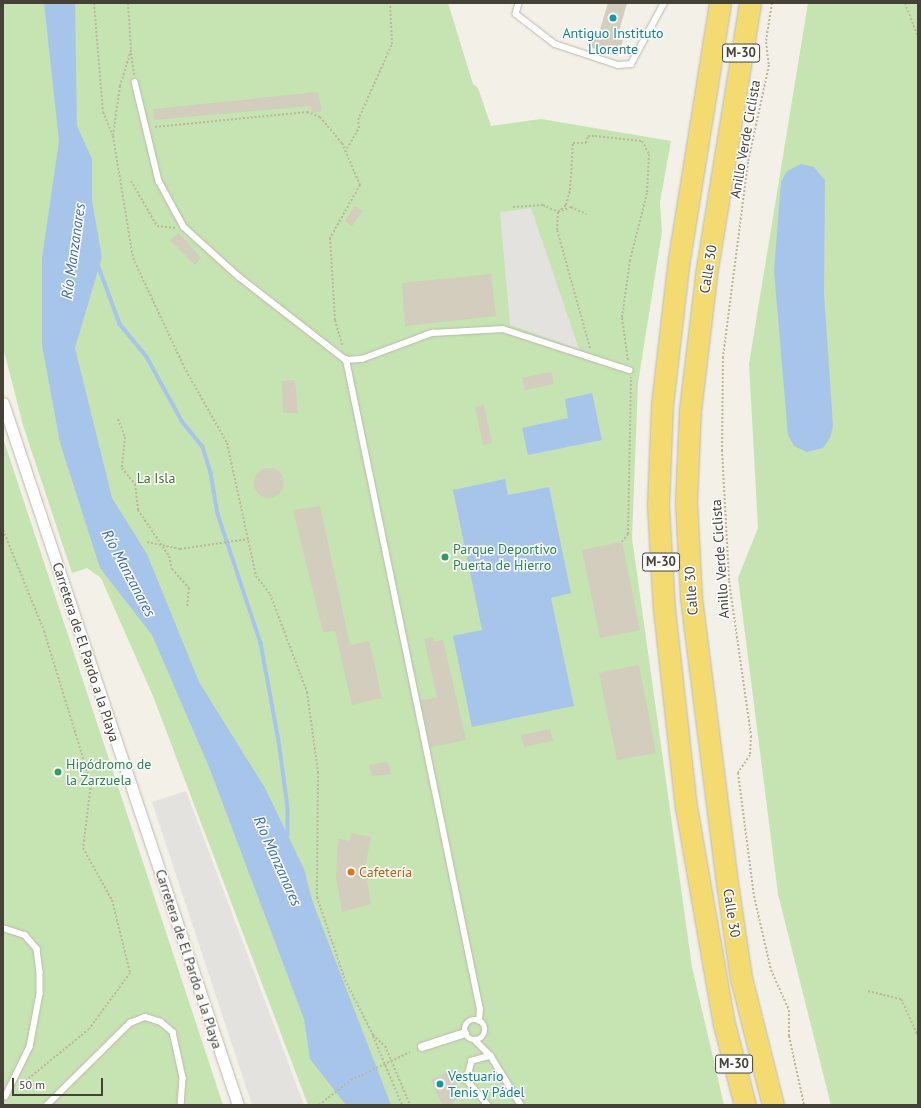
<!DOCTYPE html>
<meta charset="utf-8">
<style>
body{margin:0}
#map{position:relative;width:921px;height:1108px;overflow:hidden;background:#f2f0e7;font-family:"PT Sans",sans-serif}
div>[style]{position:absolute}
.green>*{inset:0;background:#c6e3b2}
.parking>*{inset:0;background:#e3e2de}
.water>*{inset:0;background:#a7c5eb}
.stream>*{height:3.5px;margin:-1.75px;padding:0 1.75px;transform-origin:1.75px;border-radius:1.75px;background:#a7c5eb}
.building>*{inset:0;background:#d3cdbd}
.round{border-radius:50%}
.path>*{height:2px;margin-top:-1px;transform-origin:0;background:repeating-linear-gradient(90deg,#bdb69c 0 2px,transparent 0 4px)}
.roads{filter:drop-shadow(0 0 1px #bdb9aa) drop-shadow(0 0 1px #bdb9aa)}
.service>*{height:5.5px;margin:-2.75px;padding:0 2.75px;transform-origin:2.75px;border-radius:2.75px;background:#fff}
.service>.ring{margin:-2.75px;padding:0;box-sizing:content-box;background:none;border:5.5px solid #fff;border-radius:50%}
.pedestrian>*{height:8px;margin:-4px;padding:0 4px;transform-origin:4px;border-radius:4px;background:#fff}
.minor>*{height:11px;margin:-5.5px;padding:0 5.5px;transform-origin:5.5px;border-radius:5.5px;background:#fff}
.motorway>*{height:21px;margin:-10.5px;padding:0 10.5px;transform-origin:10.5px;border-radius:10.5px;background:#f3da71}
.path-bridge>*{height:2px;margin-top:-1px;transform-origin:0;background:repeating-linear-gradient(90deg,#bdb69c 0 2px,transparent 0 4px)}
.dots>*{width:11px;height:11px;translate:-50% -50%;box-sizing:border-box;border:2px solid #fff;border-radius:50%}
span{translate:-50% -50%;white-space:nowrap;text-align:center;line-height:1.15;-webkit-text-stroke:3px #fff;paint-order:stroke}
.shield-label span{padding:1px 3px;background:#fff;border:1px solid;border-radius:3px;-webkit-text-stroke-width:0}
.shield-label{font-size:13px;color:#444136;font-weight:700}
.culture-label{font-size:14px;color:#0d838f}
.left{translate:0 -50%;text-align:left}
.street-label{font-size:14px;color:#444136}
.park-label{font-size:14px;color:#3e722e}
.leisure-label{font-size:14px;color:#27864d}
.food-label{font-size:14px;color:#c56008}
.water-label{font-size:15px;color:#3869a8;font-style:italic}
.frame{position:absolute;inset:0;border:4px solid #444136;pointer-events:none}
.scale{position:absolute;left:12px;top:1078px;width:91px;height:18px;box-sizing:border-box;border:2px solid #444136;border-top:0;padding-left:5px;font-size:12px;line-height:14px;white-space:nowrap;color:#444136;-webkit-text-stroke:3px #fff;paint-order:stroke}
</style>
<div id="map">
<div class="green">
<i style="clip-path:polygon(4px 3px,448px 3px,473px 84px,478px 88px,491px 126px,541px 119px,671px 141px,660px 202px,662px 232px,638px 383px,632px 538px,692px 967px,724px 1105px,308px 1105px,153px 696px,101px 578px,87px 568px,72px 573px,23px 425px,3px 347px)"></i>
<i style="clip-path:polygon(808px 3px,918px 3px,918px 1105px,831px 1105px,778px 894px,738px 578px,758px 528px,749px 364px)"></i>
<i style="clip-path:polygon(3px 438px,223px 1105px,3px 1105px)"></i>
</div>
<div class="parking">
<i style="clip-path:polygon(531px 208px,579px 349px,510px 325px,500px 212px)"></i>
<i style="clip-path:polygon(186px 791px,304px 1105px,252px 1105px,152px 802px)"></i>
</div>
<div class="water">
<i style="clip-path:polygon(44px 3px,75px 3px,77px 126px,92px 159px,92px 201px,102px 257px,75px 348px,112px 498px,147px 554px,199px 682px,265px 788px,304px 869px,312px 900px,391px 1105px,346px 1105px,310px 1059px,304px 1019px,209px 767px,152px 635px,100px 568px,60px 443px,42px 345px,42px 258px,59px 141px)"></i>
<i style="clip-path:polygon(801px 164px,814px 167px,825px 180px,824px 293px,833px 426px,830px 438px,823px 448px,807px 452px,794px 446px,788px 435px,774px 271px,781px 182px,787px 171px)"></i>
<i style="clip-path:polygon(592px 393px,602px 440px,528px 455px,522px 428px,568px 418px,565px 399px)"></i>
<i style="clip-path:polygon(505px 479px,508px 495px,549px 487px,571px 593px,551px 598px,574px 706px,472px 727px,453px 636px,482px 630px,453px 490px)"></i>
</div>
<div class="stream">
<i style="left:99px;top:267px;width:61px;rotate:69.8deg"></i>
<i style="left:120px;top:324px;width:43px;rotate:50.7deg"></i>
<i style="left:147px;top:357px;width:73px;rotate:61.3deg"></i>
<i style="left:182px;top:421px;width:33px;rotate:51deg"></i>
<i style="left:203px;top:447px;width:27px;rotate:73deg"></i>
<i style="left:211px;top:473px;width:42px;rotate:80.3deg"></i>
<i style="left:218px;top:514px;width:136px;rotate:71.6deg"></i>
<i style="left:261px;top:643px;width:100px;rotate:79.6deg"></i>
<i style="left:279px;top:741px;width:68px;rotate:82.3deg"></i>
<i style="left:288px;top:808px;width:27px;rotate:90deg"></i>
</div>
<div class="building">
<i style="clip-path:polygon(608px 3px,627px 3px,617px 38px,623px 40px,618px 56px,587px 46px,590px 34px,598px 36px)"></i>
<i style="clip-path:polygon(318px 92px,322px 111px,312px 113px,310px 106px,154px 120px,153px 109px)"></i>
<i style="clip-path:polygon(355px 206px,363px 211px,352px 226px,345px 221px)"></i>
<i style="clip-path:polygon(179px 233px,201px 258px,195px 265px,170px 240px)"></i>
<i style="clip-path:polygon(491px 274px,496px 316px,405px 326px,402px 283px)"></i>
<i style="clip-path:polygon(551px 372px,554px 384px,525px 390px,522px 378px)"></i>
<i style="clip-path:polygon(295px 380px,298px 413px,283px 413px,282px 381px)"></i>
<i style="clip-path:polygon(484px 405px,492px 443px,483px 445px,475px 407px)"></i>
<i class="round" style="left:254px;top:468px;width:30px;height:30px"></i>
<i style="clip-path:polygon(320px 506px,350px 645px,369px 641px,382px 698px,352px 705px,335px 631px,323px 632px,293px 510px)"></i>
<i style="clip-path:polygon(622px 542px,640px 630px,600px 638px,582px 550px)"></i>
<i style="clip-path:polygon(433px 637px,434px 642px,443px 640px,466px 740px,430px 747px,421px 700px,437px 698px,424px 639px)"></i>
<i style="clip-path:polygon(639px 665px,656px 753px,617px 760px,599px 673px)"></i>
<i style="clip-path:polygon(550px 729px,553px 741px,524px 747px,521px 735px)"></i>
<i style="clip-path:polygon(388px 762px,391px 774px,372px 776px,369px 765px)"></i>
<i style="clip-path:polygon(351px 833px,371px 837px,365px 868px,371px 904px,342px 912px,336px 877px,337px 851px,339px 839px,350px 841px)"></i>
<i style="clip-path:polygon(453px 1069px,458px 1089px,462px 1092px,451px 1105px,442px 1105px,431px 1080px)"></i>
</div>
<div class="path">
<i style="left:94px;top:3px;width:109px;rotate:85.3deg"></i>
<i style="left:103px;top:112px;width:25px;rotate:67deg"></i>
<i style="left:128px;top:3px;width:47px;rotate:86.3deg"></i>
<i style="left:131px;top:50px;width:38px;rotate:107deg"></i>
<i style="left:120px;top:86px;width:50px;rotate:98deg"></i>
<i style="left:113px;top:136px;width:124px;rotate:80.7deg"></i>
<i style="left:133px;top:258px;width:120px;rotate:64.9deg"></i>
<i style="left:184px;top:367px;width:87px;rotate:60.5deg"></i>
<i style="left:227px;top:443px;width:136px;rotate:77.7deg"></i>
<i style="left:256px;top:576px;width:23px;rotate:52deg"></i>
<i style="left:270px;top:594px;width:105px;rotate:69.3deg"></i>
<i style="left:307px;top:692px;width:81px;rotate:82.2deg"></i>
<i style="left:318px;top:772px;width:125px;rotate:90.5deg"></i>
<i style="left:317px;top:897px;width:88px;rotate:71.4deg"></i>
<i style="left:345px;top:980px;width:62px;rotate:63deg"></i>
<i style="left:373px;top:1035px;width:16px;rotate:43deg"></i>
<i style="left:385px;top:1046px;width:64px;rotate:67deg"></i>
<i style="left:772px;top:3px;width:39px;rotate:99deg"></i>
<i style="left:766px;top:42px;width:23px;rotate:83deg"></i>
<i style="left:769px;top:65px;width:99px;rotate:102.2deg"></i>
<i style="left:748px;top:162px;width:197px;rotate:97.3deg"></i>
<i style="left:723px;top:357px;width:93px;rotate:90.6deg"></i>
<i style="left:722px;top:450px;width:131px;rotate:86.9deg"></i>
<i style="left:729px;top:581px;width:157px;rotate:81.9deg"></i>
<i style="left:751px;top:736px;width:19px;rotate:93deg"></i>
<i style="left:750px;top:755px;width:22px;rotate:124deg"></i>
<i style="left:738px;top:773px;width:124px;rotate:82.6deg"></i>
<i style="left:754px;top:896px;width:76px;rotate:77.1deg"></i>
<i style="left:771px;top:970px;width:44px;rotate:65.8deg"></i>
<i style="left:789px;top:1010px;width:26px;rotate:90deg"></i>
<i style="left:789px;top:1036px;width:71px;rotate:77.7deg"></i>
<i style="left:905px;top:3px;width:36px;rotate:69deg"></i>
<i style="left:131px;top:53px;width:22px;rotate:82deg"></i>
<i style="left:155px;top:127px;width:153px;rotate:-5.6deg"></i>
<i style="left:307px;top:112px;width:14px;rotate:21deg"></i>
<i style="left:320px;top:117px;width:34px;rotate:50deg"></i>
<i style="left:342px;top:143px;width:46px;rotate:66.8deg"></i>
<i style="left:360px;top:185px;width:61px;rotate:119.5deg"></i>
<i style="left:330px;top:238px;width:82px;rotate:86.5deg"></i>
<i style="left:335px;top:320px;width:26px;rotate:74deg"></i>
<i style="left:345px;top:152px;width:28px;rotate:-60deg"></i>
<i style="left:359px;top:128px;width:8px;rotate:-97deg"></i>
<i style="left:358px;top:120px;width:83px;rotate:-65.9deg"></i>
<i style="left:392px;top:44px;width:41px;rotate:-92.8deg"></i>
<i style="left:131px;top:181px;width:52px;rotate:60deg"></i>
<i style="left:157px;top:226px;width:18px;rotate:6deg"></i>
<i style="left:513px;top:207px;width:30px;rotate:-4deg"></i>
<i style="left:543px;top:205px;width:17px;rotate:25deg"></i>
<i style="left:558px;top:212px;width:14px;rotate:-21deg"></i>
<i style="left:571px;top:207px;width:17px;rotate:25deg"></i>
<i style="left:590px;top:348px;width:123px;rotate:-105.6deg"></i>
<i style="left:557px;top:230px;width:18px;rotate:-87deg"></i>
<i style="left:558px;top:212px;width:11px;rotate:-41deg"></i>
<i style="left:566px;top:205px;width:16px;rotate:-75deg"></i>
<i style="left:570px;top:190px;width:47px;rotate:-86.3deg"></i>
<i style="left:573px;top:143px;width:13px"></i>
<i style="left:586px;top:143px;width:7px;rotate:-74deg"></i>
<i style="left:588px;top:136px;width:7px"></i>
<i style="left:595px;top:136px;width:47px;rotate:6.1deg"></i>
<i style="left:642px;top:141px;width:15px;rotate:62deg"></i>
<i style="left:649px;top:154px;width:39px;rotate:93deg"></i>
<i style="left:647px;top:193px;width:69px;rotate:104.2deg"></i>
<i style="left:630px;top:260px;width:59px;rotate:97.9deg"></i>
<i style="left:622px;top:318px;width:43px;rotate:82.1deg"></i>
<i style="left:118px;top:419px;width:19px;rotate:69deg"></i>
<i style="left:125px;top:437px;width:31px;rotate:96deg"></i>
<i style="left:122px;top:468px;width:21px;rotate:51deg"></i>
<i style="left:135px;top:484px;width:26px;rotate:83deg"></i>
<i style="left:138px;top:510px;width:55px;rotate:56deg"></i>
<i style="left:169px;top:556px;width:13px;rotate:77deg"></i>
<i style="left:172px;top:569px;width:25px;rotate:48deg"></i>
<i style="left:189px;top:588px;width:20px;rotate:96deg"></i>
<i style="left:3px;top:530px;width:109px;rotate:67.9deg"></i>
<i style="left:44px;top:631px;width:160px;rotate:72.9deg"></i>
<i style="left:91px;top:784px;width:64px;rotate:97.1deg"></i>
<i style="left:83px;top:848px;width:60px;rotate:60.9deg"></i>
<i style="left:112px;top:900px;width:75px;rotate:76.1deg"></i>
<i style="left:130px;top:973px;width:69px;rotate:126.2deg"></i>
<i style="left:89px;top:1029px;width:85px;rotate:140.7deg"></i>
<i style="left:147px;top:542px;width:34px;rotate:12deg"></i>
<i style="left:180px;top:549px;width:69px;rotate:-8.4deg"></i>
<i style="left:622px;top:542px;width:10px;rotate:-53deg"></i>
<i style="left:628px;top:534px;width:157px;rotate:-88.9deg"></i>
<i style="left:868px;top:991px;width:34px;rotate:14deg"></i>
<i style="left:901px;top:999px;width:41px;rotate:65.3deg"></i>
<i style="left:373px;top:1036px;width:75px;rotate:67.2deg"></i>
</div>
<div class="roads">
<div class="service">
<i style="left:519px;top:3px;width:11px;rotate:105deg"></i>
<i style="left:516px;top:14px;width:49px;rotate:37.6deg"></i>
<i style="left:555px;top:44px;width:66px;rotate:18.4deg"></i>
<i style="left:618px;top:65px;width:13px;rotate:-4deg"></i>
<i style="left:631px;top:64px;width:69px;rotate:-61.6deg"></i>
<i style="left:135px;top:82px;width:102px;rotate:76.4deg"></i>
<i style="left:159px;top:181px;width:52px;rotate:61.5deg"></i>
<i style="left:184px;top:227px;width:73px;rotate:42.2deg"></i>
<i style="left:238px;top:276px;width:137px;rotate:37.9deg"></i>
<i style="left:3px;top:928px;width:23px;rotate:18deg"></i>
<i style="left:25px;top:935px;width:18px;rotate:49deg"></i>
<i style="left:37px;top:949px;width:23px;rotate:83deg"></i>
<i style="left:40px;top:972px;width:22px;rotate:90deg"></i>
<i style="left:40px;top:994px;width:54px;rotate:100.7deg"></i>
<i style="left:30px;top:1047px;width:55px;rotate:116.1deg"></i>
<i class="ring" style="left:465px;top:1020px;width:14.5px;height:14.5px"></i>
<i style="left:479px;top:1021px;width:11px;rotate:-85deg"></i>
<i style="left:480px;top:1010px;width:664px;rotate:-101.65deg"></i>
<i style="left:346px;top:360px;width:16px;rotate:-4deg"></i>
<i style="left:362px;top:359px;width:75px;rotate:-20.4deg"></i>
<i style="left:432px;top:333px;width:71px;rotate:-3.2deg"></i>
<i style="left:503px;top:329px;width:133px;rotate:18deg"></i>
<i style="left:475px;top:1040px;width:23px;rotate:45deg"></i>
<i style="left:491px;top:1056px;width:20px;rotate:165deg"></i>
<i style="left:472px;top:1061px;width:20px;rotate:105deg"></i>
<i style="left:467px;top:1080px;width:33px;rotate:50deg"></i>
<i style="left:491px;top:1056px;width:57px;rotate:58.5deg"></i>
<i style="left:47px;top:1105px;width:117px;rotate:-44.7deg"></i>
<i style="left:130px;top:1023px;width:16px;rotate:-22deg"></i>
<i style="left:145px;top:1017px;width:17px;rotate:17deg"></i>
<i style="left:161px;top:1022px;width:16px;rotate:40deg"></i>
<i style="left:173px;top:1032px;width:47px;rotate:77.7deg"></i>
<i style="left:183px;top:1078px;width:27px;rotate:94deg"></i>
</div>
<div class="pedestrian">
<i style="left:422px;top:1047px;width:45px;rotate:-18deg"></i>
</div>
<div class="minor">
<i style="left:3px;top:403px;width:740px;rotate:71.49deg"></i>
</div>
<div class="motorway">
<i style="left:720px;top:3px;width:258px;rotate:99.1deg"></i>
<i style="left:679px;top:258px;width:148px;rotate:96.6deg"></i>
<i style="left:662px;top:405px;width:101px;rotate:92.3deg"></i>
<i style="left:658px;top:506px;width:103px;rotate:86.7deg"></i>
<i style="left:664px;top:609px;width:199px;rotate:83.7deg"></i>
<i style="left:686px;top:807px;width:220px;rotate:80.1deg"></i>
<i style="left:724px;top:1024px;width:84px;rotate:75.5deg"></i>
<i style="left:750px;top:3px;width:277px;rotate:99.2deg"></i>
<i style="left:706px;top:276px;width:135px;rotate:96.8deg"></i>
<i style="left:690px;top:410px;width:92px;rotate:92.5deg"></i>
<i style="left:686px;top:502px;width:96px;rotate:87deg"></i>
<i style="left:691px;top:598px;width:294px;rotate:82.8deg"></i>
<i style="left:728px;top:890px;width:89px;rotate:81.6deg"></i>
<i style="left:741px;top:978px;width:131px;rotate:75.9deg"></i>
</div>
</div>
<div class="path-bridge">
<i style="left:319px;top:1105px;width:41px;rotate:-38deg"></i>
<i style="left:351px;top:1080px;width:65px;rotate:-25.4deg"></i>
</div>
<div class="dots">
<i style="left:613px;top:18px;background:#0f9aa8"></i>
<i style="left:445px;top:557px;background:#2e9e5b"></i>
<i style="left:58px;top:772px;background:#2e9e5b"></i>
<i style="left:351px;top:872px;background:#e8710a"></i>
<i style="left:440px;top:1084px;background:#0f9aa8"></i>
</div>
<div class="shield-label">
<span style="left:741px;top:53px">M-30</span>
<span style="left:661px;top:562px">M-30</span>
<span style="left:734px;top:1064px">M-30</span>
</div>
<div class="culture-label">
<span style="left:613px;top:41px">Antiguo Instituto<br>Llorente</span>
<span class="left" style="left:448px;top:1084px">Vestuario<br>Tenis y Pádel</span>
</div>
<div class="street-label">
<span style="left:745px;top:139px;rotate:-80deg">Anillo Verde Ciclista</span>
<span style="left:708px;top:269px;rotate:-81deg">Calle 30</span>
<span style="left:720px;top:559px;rotate:-94deg">Anillo Verde Ciclista</span>
<span style="left:691px;top:591px;rotate:-94deg">Calle 30</span>
<span style="left:86px;top:652px;rotate:72deg">Carretera de El Pardo a la Playa</span>
<span style="left:732px;top:913px;rotate:81deg">Calle 30</span>
<span style="left:189px;top:959px;rotate:72deg">Carretera de El Pardo a la Playa</span>
</div>
<div class="park-label">
<span style="left:156px;top:478px">La Isla</span>
</div>
<div class="leisure-label">
<span class="left" style="left:453px;top:557px">Parque Deportivo<br>Puerta de Hierro</span>
<span class="left" style="left:66px;top:772px">Hipódromo de<br>la Zarzuela</span>
</div>
<div class="food-label">
<span class="left" style="left:359px;top:872px">Cafetería</span>
</div>
<div class="water-label">
<span style="left:73px;top:251px;rotate:-82deg">Río Manzanares</span>
<span style="left:129px;top:573px;rotate:62deg">Río Manzanares</span>
<span style="left:278px;top:861px;rotate:66deg">Río Manzanares</span>
</div>
<div class="frame"></div>
<div class="scale">50 m</div>
</div>
